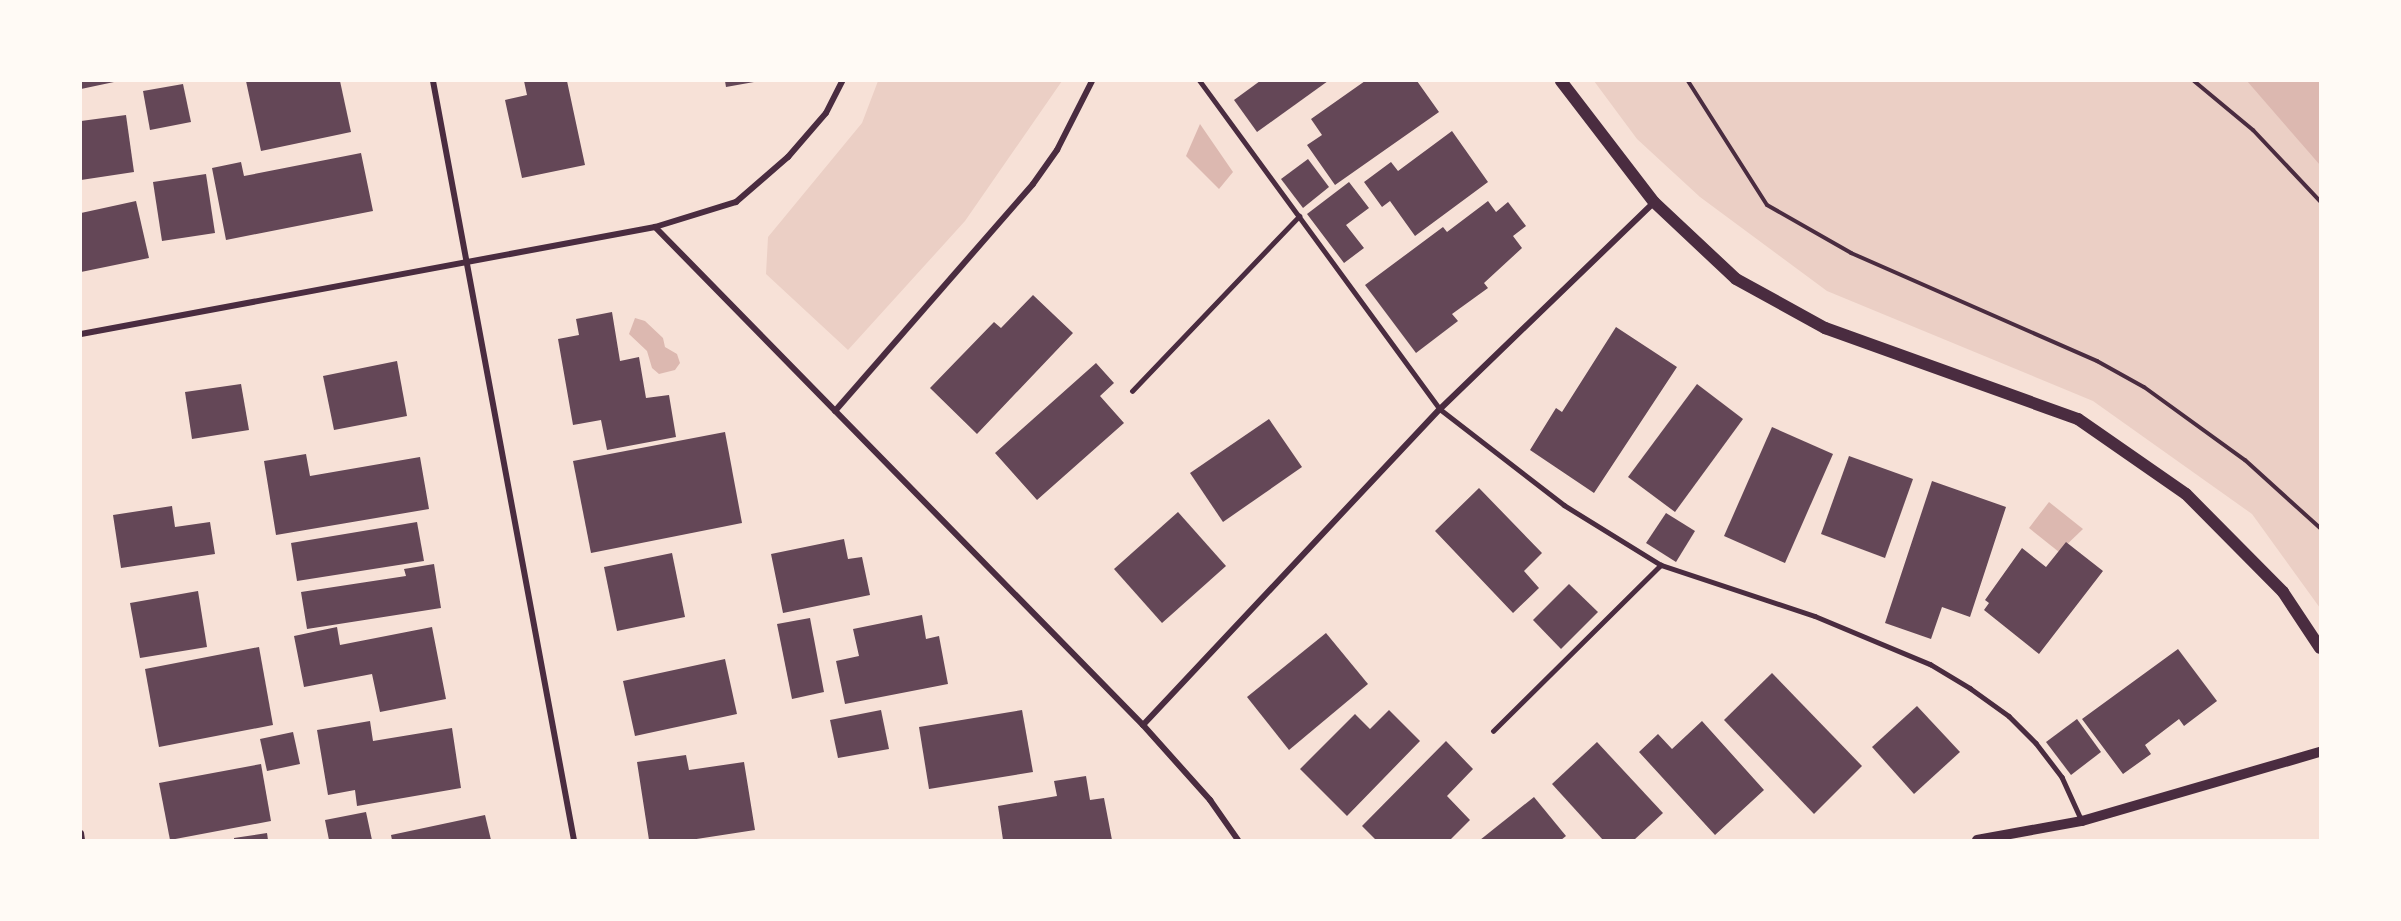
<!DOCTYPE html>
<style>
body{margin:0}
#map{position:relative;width:2401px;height:921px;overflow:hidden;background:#f7e1d7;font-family:Karla,sans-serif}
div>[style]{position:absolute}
.green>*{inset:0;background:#ebcfc5}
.water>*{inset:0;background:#dcb8b0}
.building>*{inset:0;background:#644757}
.path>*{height:4px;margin:-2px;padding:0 2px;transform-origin:2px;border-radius:2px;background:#4a2c40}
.service>*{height:4.5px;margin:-2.25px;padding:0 2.25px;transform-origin:2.25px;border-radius:2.25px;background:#4a2c40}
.minor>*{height:6px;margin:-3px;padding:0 3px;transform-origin:3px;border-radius:3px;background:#4a2c40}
.tertiary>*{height:10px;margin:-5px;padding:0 5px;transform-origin:5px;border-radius:5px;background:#4a2c40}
.secondary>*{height:12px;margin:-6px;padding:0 6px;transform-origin:6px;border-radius:6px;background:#4a2c40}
span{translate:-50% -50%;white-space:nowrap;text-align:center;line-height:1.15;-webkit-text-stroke:4.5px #fffaf5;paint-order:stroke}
.frame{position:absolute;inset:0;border:82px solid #fffaf5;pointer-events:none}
</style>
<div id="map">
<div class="green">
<i style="clip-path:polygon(878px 81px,1062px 81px,965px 221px,848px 350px,766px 274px,768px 237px,862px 123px)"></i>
<i style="clip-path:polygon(1594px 81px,2320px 81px,2320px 608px,2252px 514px,2093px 401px,1827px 291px,1700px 197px,1637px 139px)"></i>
</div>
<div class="water">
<i style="clip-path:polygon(2247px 81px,2320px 81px,2320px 165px)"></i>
<i style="clip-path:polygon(1200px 124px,1233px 172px,1219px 189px,1186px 156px)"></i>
<i style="clip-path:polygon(635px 318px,645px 321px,663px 338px,665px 347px,677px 354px,680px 363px,675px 370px,659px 374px,652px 368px,647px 351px,629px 334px)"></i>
<i style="clip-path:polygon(2049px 502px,2083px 529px,2059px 552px,2029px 528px)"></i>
</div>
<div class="building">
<i style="clip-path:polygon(81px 81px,114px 81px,114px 82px,81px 89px)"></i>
<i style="clip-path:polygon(246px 81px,340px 81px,351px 132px,261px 151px)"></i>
<i style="clip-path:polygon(524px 81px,567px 81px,585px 165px,522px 178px,505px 100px,527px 95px)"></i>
<i style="clip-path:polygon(725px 81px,754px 81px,754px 82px,726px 87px)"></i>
<i style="clip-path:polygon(1260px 81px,1328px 81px,1257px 132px,1234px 100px)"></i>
<i style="clip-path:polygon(1365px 81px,1417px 81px,1439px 112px,1335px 185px,1307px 145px,1322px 135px,1311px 119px)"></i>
<i style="clip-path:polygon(183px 84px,191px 122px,150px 130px,143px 91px)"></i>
<i style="clip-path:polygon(126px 115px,134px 172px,81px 180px,81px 121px)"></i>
<i style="clip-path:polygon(1452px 131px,1488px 182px,1415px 236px,1390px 201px,1382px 207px,1364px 182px,1391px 162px,1398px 171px)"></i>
<i style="clip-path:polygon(361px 153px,373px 211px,226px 240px,212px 168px,241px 162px,244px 176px)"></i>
<i style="clip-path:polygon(1308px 159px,1329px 187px,1303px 208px,1281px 179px)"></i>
<i style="clip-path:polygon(206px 174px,215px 233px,162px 241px,153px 182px)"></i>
<i style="clip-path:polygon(1349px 182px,1369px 208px,1346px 225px,1364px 248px,1344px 263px,1307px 214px)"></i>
<i style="clip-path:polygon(136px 201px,149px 258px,81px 272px,81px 213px)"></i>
<i style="clip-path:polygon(1488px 201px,1496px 212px,1508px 202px,1526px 226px,1513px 236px,1522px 248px,1484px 283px,1488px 288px,1452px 314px,1458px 321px,1416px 353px,1365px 285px,1443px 227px,1447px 232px)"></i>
<i style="clip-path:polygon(1033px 295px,1073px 333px,977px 434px,930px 388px,994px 322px,1001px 328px)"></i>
<i style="clip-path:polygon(612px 312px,620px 361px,639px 357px,646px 398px,669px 395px,676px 437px,607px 450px,601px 420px,573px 425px,558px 339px,579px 335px,576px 319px)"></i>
<i style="clip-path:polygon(1616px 327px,1677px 367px,1594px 493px,1530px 450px,1556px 408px,1562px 412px)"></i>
<i style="clip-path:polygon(397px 361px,407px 416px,334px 430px,323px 376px)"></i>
<i style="clip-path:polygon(1096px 363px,1114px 383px,1100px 396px,1124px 423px,1037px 500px,995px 453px)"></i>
<i style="clip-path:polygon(241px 384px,249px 430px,192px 439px,185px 392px)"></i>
<i style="clip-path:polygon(1697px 384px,1743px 419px,1675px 512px,1628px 477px)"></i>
<i style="clip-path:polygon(1269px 419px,1302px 467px,1223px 522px,1190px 473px)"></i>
<i style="clip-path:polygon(1772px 427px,1833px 454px,1785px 563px,1724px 536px)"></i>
<i style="clip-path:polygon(725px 432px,742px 523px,591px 553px,573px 461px)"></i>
<i style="clip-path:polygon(306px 454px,310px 476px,420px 457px,429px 509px,276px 535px,264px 461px)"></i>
<i style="clip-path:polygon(1849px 456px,1913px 479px,1885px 558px,1821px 534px)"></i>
<i style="clip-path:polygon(1932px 481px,2006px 507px,1970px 617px,1942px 607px,1931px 639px,1885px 623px)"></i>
<i style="clip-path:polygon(1479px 488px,1542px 553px,1524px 571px,1539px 588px,1513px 613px,1435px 531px)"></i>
<i style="clip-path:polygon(172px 506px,175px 527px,210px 522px,215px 554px,121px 568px,113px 515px)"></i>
<i style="clip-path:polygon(1178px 512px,1226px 566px,1162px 623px,1114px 569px)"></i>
<i style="clip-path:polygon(1666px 513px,1695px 531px,1676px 562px,1646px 543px)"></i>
<i style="clip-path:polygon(417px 522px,424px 561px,297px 581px,291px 543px)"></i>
<i style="clip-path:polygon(844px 539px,848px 559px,862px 557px,870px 595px,783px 613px,771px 554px)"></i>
<i style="clip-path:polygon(2066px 542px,2103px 571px,2039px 654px,1984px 610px,1989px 603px,1985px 600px,2022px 548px,2046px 567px)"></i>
<i style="clip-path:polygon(672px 553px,685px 617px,617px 631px,604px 567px)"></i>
<i style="clip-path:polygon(434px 564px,441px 608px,307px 629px,301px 592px,406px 576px,404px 569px)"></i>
<i style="clip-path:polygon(1569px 584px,1598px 612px,1561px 649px,1533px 620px)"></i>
<i style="clip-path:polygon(198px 591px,207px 647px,140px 658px,130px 603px)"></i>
<i style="clip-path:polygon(922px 615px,926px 639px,939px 636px,948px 684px,845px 704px,836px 661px,859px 656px,853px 629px)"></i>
<i style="clip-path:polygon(810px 618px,824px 692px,792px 699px,777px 624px)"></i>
<i style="clip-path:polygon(337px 627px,340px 645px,432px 627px,446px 699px,380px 712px,372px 674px,304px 687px,294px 636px)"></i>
<i style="clip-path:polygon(1326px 633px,1368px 684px,1289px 750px,1247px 697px)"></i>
<i style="clip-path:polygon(259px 647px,273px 725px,159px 747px,145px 669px)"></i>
<i style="clip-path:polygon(2178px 649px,2217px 701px,2184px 726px,2179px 719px,2145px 745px,2151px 754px,2123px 774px,2082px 719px)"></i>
<i style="clip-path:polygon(725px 659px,737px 714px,635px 736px,623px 681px)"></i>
<i style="clip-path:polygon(1772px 673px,1862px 766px,1814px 814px,1724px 720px)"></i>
<i style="clip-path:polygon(1917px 706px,1960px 752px,1914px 794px,1872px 747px)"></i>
<i style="clip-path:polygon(881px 710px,889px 749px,838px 758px,830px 720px)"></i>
<i style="clip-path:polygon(1022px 710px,1033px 772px,929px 789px,919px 727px)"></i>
<i style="clip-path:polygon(1389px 710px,1420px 741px,1347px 816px,1300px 769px,1355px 714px,1370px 729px)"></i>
<i style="clip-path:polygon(2077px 719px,2101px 752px,2071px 775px,2046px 742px)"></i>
<i style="clip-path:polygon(370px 721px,373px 741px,452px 728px,461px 788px,357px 806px,355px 790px,328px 795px,317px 730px)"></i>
<i style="clip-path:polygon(1702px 721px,1764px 790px,1715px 835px,1639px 752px,1658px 734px,1672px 749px)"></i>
<i style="clip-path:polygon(293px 732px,300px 764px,267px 771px,260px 739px)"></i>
<i style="clip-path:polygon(1446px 741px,1473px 769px,1447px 796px,1470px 820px,1450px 840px,1376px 840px,1362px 826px)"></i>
<i style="clip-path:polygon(1597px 742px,1663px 813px,1634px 840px,1603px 840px,1552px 784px)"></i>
<i style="clip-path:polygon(686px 755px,689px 770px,744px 762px,755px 830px,690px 840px,649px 840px,637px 762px)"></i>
<i style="clip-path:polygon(261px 764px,271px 821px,170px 840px,159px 783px)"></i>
<i style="clip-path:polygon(1086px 776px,1090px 800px,1104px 798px,1112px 840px,1003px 840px,998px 806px,1057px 796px,1054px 781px)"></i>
<i style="clip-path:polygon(1534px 797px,1566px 836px,1561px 840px,1480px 840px)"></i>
<i style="clip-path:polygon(366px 812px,372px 840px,329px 840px,325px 820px)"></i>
<i style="clip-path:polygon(485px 815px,491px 840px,392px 840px,391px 835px)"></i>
<i style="clip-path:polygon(267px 833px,268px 840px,234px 840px,234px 838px)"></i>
</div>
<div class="path">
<i style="left:1688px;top:81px;width:147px;rotate:57.5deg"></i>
<i style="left:1767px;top:205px;width:97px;rotate:29.7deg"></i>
<i style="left:1851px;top:253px;width:269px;rotate:23.7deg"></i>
<i style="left:2097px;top:361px;width:54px;rotate:29deg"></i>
<i style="left:2144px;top:387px;width:125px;rotate:35.9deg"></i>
<i style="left:2245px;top:460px;width:101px;rotate:42.2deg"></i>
<i style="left:2194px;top:81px;width:77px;rotate:39.7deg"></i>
<i style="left:2253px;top:130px;width:98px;rotate:46.7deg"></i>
</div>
<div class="service">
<i style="left:1200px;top:81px;width:406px;rotate:53.8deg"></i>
<i style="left:1440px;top:409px;width:157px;rotate:37.7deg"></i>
<i style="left:1564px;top:505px;width:114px;rotate:31.7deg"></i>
<i style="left:1661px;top:565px;width:162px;rotate:18.3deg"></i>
<i style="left:1815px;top:616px;width:125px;rotate:22.7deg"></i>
<i style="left:1930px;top:664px;width:47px;rotate:31deg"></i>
<i style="left:1970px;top:688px;width:48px;rotate:35.7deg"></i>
<i style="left:2009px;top:716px;width:38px;rotate:45deg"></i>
<i style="left:2036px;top:743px;width:43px;rotate:52.6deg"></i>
<i style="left:2062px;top:777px;width:48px;rotate:65.6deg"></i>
<i style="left:1132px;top:391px;width:242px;rotate:-46.3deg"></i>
<i style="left:1493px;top:731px;width:236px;rotate:-44.7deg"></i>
</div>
<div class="minor">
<i style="left:433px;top:81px;width:772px;rotate:79.48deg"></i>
<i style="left:655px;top:227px;width:697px;rotate:45.58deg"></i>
<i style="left:1143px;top:725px;width:101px;rotate:48.2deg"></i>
<i style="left:1210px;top:800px;width:49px;rotate:55deg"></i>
<i style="left:81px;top:334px;width:584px;rotate:-10.56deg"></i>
<i style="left:655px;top:227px;width:85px;rotate:-17.2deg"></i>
<i style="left:736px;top:202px;width:69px;rotate:-40.9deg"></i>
<i style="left:788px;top:157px;width:58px;rotate:-49.2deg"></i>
<i style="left:826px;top:113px;width:36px;rotate:-63deg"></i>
<i style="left:835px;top:411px;width:301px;rotate:-48.9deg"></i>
<i style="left:1033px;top:184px;width:42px;rotate:-54.8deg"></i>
<i style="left:1057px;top:150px;width:77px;rotate:-63.1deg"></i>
<i style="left:1143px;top:725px;width:434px;rotate:-46.8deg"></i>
<i style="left:1440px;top:409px;width:298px;rotate:-44deg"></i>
<i style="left:81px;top:833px;width:7px;rotate:82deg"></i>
</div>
<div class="tertiary">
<i style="left:1977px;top:840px;width:107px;rotate:-10.3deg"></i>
<i style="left:2082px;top:821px;width:248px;rotate:-16.2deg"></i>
</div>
<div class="secondary">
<i style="left:1561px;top:81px;width:153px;rotate:52.5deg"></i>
<i style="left:1654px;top:202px;width:112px;rotate:43.2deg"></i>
<i style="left:1736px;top:279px;width:102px;rotate:28.8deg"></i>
<i style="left:1825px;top:328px;width:269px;rotate:19.8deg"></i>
<i style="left:2078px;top:419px;width:131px;rotate:34.8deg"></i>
<i style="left:2186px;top:494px;width:138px;rotate:45.3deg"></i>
<i style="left:2283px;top:592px;width:67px;rotate:56.5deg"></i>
</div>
<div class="frame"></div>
</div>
